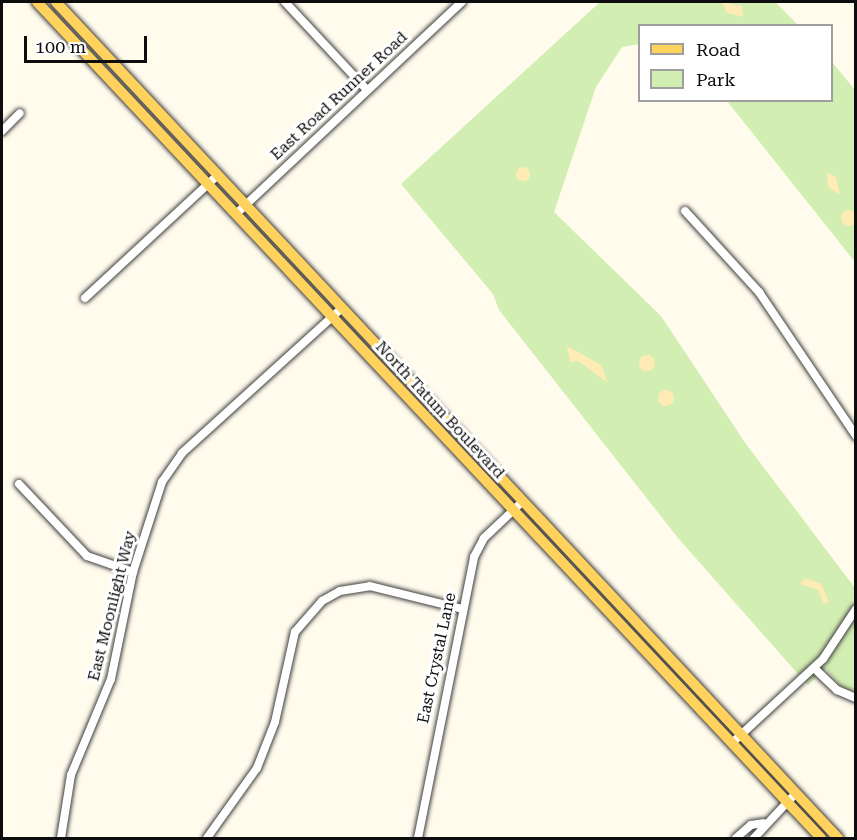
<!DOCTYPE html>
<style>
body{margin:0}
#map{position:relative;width:857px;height:840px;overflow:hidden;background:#fffbed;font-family:"Roboto Serif",serif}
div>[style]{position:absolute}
.green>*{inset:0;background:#d3eeb2}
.sand>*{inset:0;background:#ffecb5}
.round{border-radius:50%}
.roads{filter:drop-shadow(0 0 2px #404040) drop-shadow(0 0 2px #404040)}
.minor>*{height:8px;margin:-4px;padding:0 4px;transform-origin:4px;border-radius:4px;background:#fff}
.major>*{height:10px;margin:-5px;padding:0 5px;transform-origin:5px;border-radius:5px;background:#ffd25d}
span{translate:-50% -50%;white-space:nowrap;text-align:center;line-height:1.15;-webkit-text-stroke:6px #fff;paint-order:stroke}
.street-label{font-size:16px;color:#0d0d0d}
.frame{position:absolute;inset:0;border:3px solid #0d0d0d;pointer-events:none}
.legend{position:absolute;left:638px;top:24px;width:195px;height:78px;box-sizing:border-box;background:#fff;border:2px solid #9e9e9e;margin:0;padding:8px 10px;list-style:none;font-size:18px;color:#0d0d0d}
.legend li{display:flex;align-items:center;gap:12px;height:30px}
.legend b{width:30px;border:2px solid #9e9e9e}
.scale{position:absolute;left:24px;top:36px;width:123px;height:27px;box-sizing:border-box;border:3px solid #0d0d0d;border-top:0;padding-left:8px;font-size:18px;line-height:21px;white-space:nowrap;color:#0d0d0d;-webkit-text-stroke:4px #fff;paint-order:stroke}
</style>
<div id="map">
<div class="green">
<i style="clip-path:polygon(600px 2px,775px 2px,798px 25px,640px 26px,639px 44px,622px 47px,596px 87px,554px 212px,661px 316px,746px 444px,855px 588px,855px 691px,843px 689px,826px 669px,808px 685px,798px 674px,678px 538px,499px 310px,493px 294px,401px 184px)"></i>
<i style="clip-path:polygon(832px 62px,855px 90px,855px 262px,727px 101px,832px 100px)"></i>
</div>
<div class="sand">
<i style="clip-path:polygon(722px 2px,742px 6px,743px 17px,727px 13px)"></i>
<i class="round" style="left:516px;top:167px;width:14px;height:14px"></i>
<i style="clip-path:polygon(827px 172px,836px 177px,840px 195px,828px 187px)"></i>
<i class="round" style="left:841px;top:210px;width:16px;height:16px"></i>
<i style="clip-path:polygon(567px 346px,601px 365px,608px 383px,578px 361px,570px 362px)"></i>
<i class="round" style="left:639px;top:355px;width:16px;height:16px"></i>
<i class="round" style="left:658px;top:390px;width:16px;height:16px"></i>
<i style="clip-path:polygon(805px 578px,821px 584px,829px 602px,824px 604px,818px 590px,800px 584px)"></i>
</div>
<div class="roads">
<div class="minor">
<i style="left:285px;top:2px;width:120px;rotate:47deg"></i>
<i style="left:2px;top:131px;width:25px;rotate:-45deg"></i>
<i style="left:685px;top:211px;width:110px;rotate:47.6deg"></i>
<i style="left:759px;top:292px;width:174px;rotate:56deg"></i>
<i style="left:236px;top:214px;width:310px;rotate:-43.2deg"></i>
<i style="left:85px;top:298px;width:181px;rotate:-42.8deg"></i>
<i style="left:19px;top:484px;width:99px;rotate:46.6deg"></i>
<i style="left:87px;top:556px;width:49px;rotate:19.2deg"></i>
<i style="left:814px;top:668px;width:32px;rotate:44deg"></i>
<i style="left:837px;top:690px;width:21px;rotate:23deg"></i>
<i style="left:732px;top:743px;width:124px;rotate:-42.7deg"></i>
<i style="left:823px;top:659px;width:60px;rotate:-56.6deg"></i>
<i style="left:61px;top:838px;width:64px;rotate:-81deg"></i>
<i style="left:71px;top:775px;width:104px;rotate:-67.4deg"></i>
<i style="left:111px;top:679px;width:109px;rotate:-78.4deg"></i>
<i style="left:133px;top:572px;width:95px;rotate:-72.1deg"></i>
<i style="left:162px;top:482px;width:35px;rotate:-55deg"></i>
<i style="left:182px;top:453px;width:216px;rotate:-42.2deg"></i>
<i style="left:207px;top:838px;width:86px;rotate:-54.5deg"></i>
<i style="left:257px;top:768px;width:49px;rotate:-68.6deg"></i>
<i style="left:275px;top:722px;width:92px;rotate:-77.5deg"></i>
<i style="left:295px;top:632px;width:41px;rotate:-48.9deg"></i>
<i style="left:322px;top:601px;width:21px;rotate:-29deg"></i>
<i style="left:340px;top:591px;width:30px;rotate:-9deg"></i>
<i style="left:370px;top:586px;width:96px;rotate:13.9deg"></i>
<i style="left:418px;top:838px;width:287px;rotate:-78.7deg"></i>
<i style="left:474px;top:557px;width:21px;rotate:-62deg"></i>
<i style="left:484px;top:538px;width:54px;rotate:-43.5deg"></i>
<i style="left:736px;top:838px;width:20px;rotate:-41deg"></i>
<i style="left:751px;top:825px;width:12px;rotate:-9deg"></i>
<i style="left:754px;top:838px;width:62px;rotate:-47deg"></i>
</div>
<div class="major">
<i style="left:37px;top:2px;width:1146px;rotate:46.84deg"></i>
<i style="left:56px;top:2px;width:1145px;rotate:46.91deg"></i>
</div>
</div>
<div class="street-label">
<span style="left:339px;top:96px;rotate:-43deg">East Road Runner Road</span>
<span style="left:440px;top:410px;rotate:47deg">North Tatum Boulevard</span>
<span style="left:112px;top:606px;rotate:-76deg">East Moonlight Way</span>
<span style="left:437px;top:658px;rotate:-78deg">East Crystal Lane</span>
</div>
<div class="frame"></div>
<ul class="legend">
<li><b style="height:8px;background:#ffd25d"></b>Road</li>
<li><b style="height:16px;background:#d3eeb2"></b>Park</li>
</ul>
<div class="scale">100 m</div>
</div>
